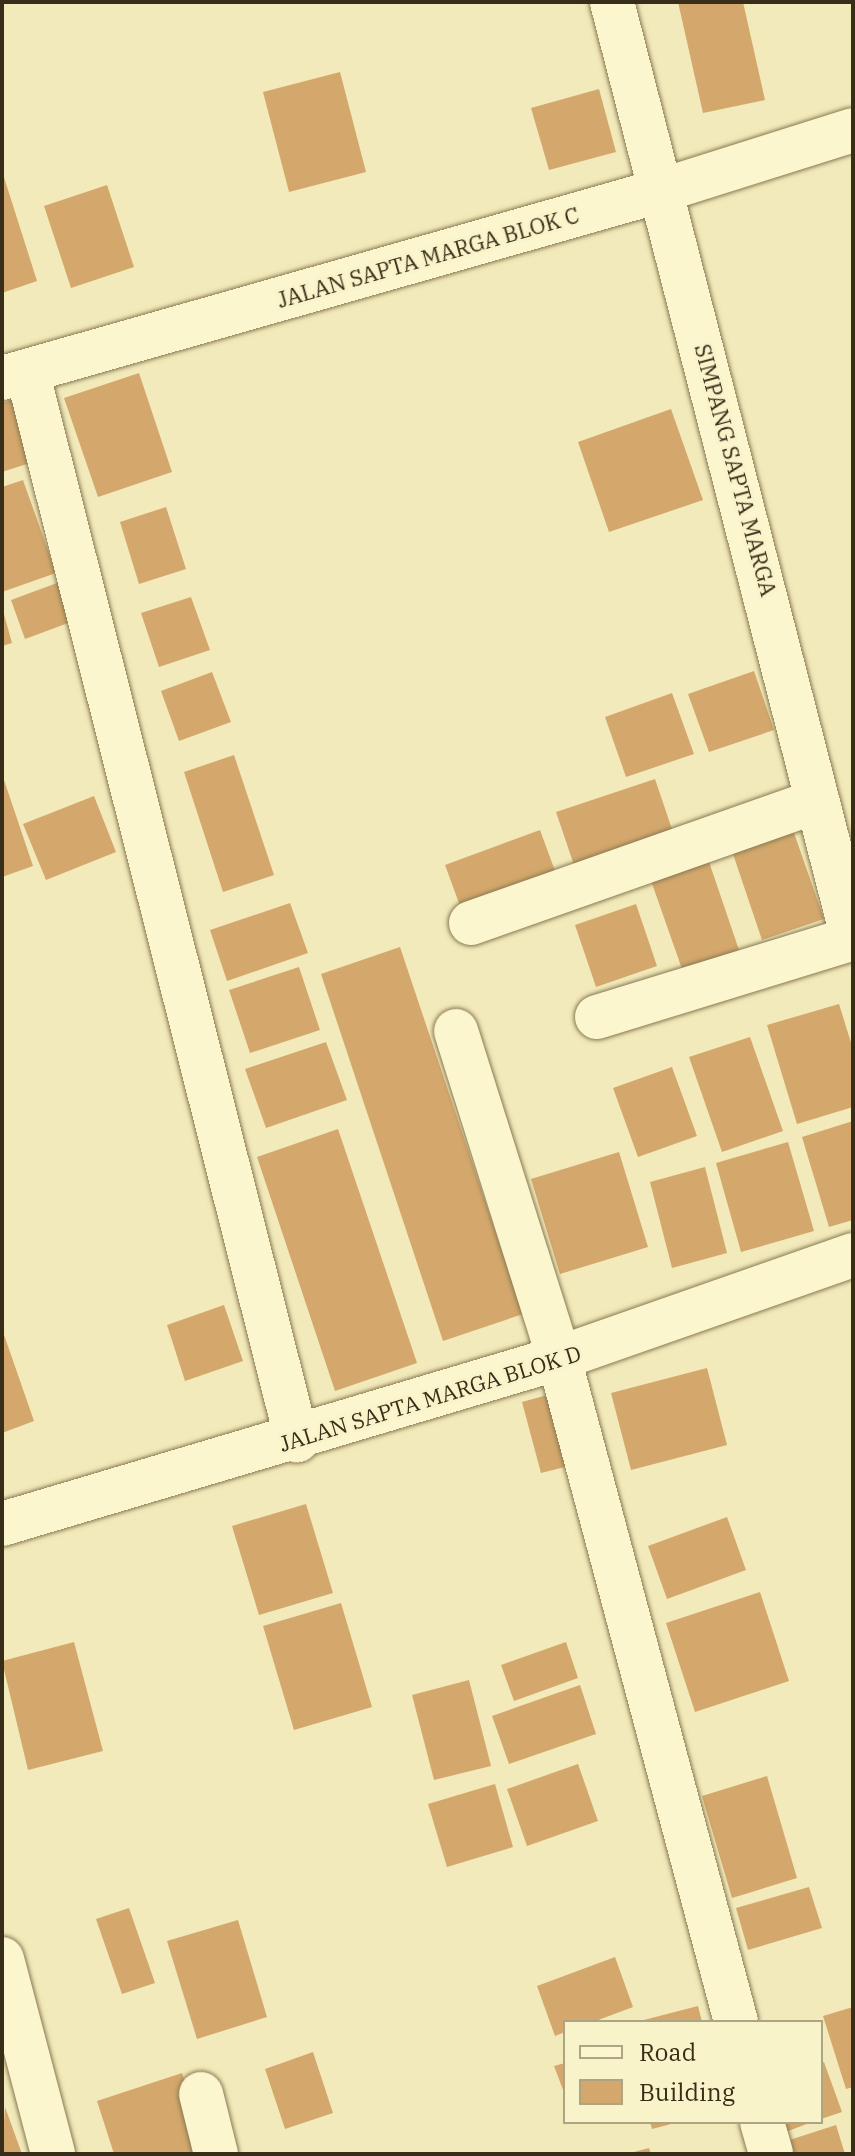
<!DOCTYPE html>
<style>
body{margin:0}
#map{position:relative;width:855px;height:2156px;overflow:hidden;background:#f2eaba;font-family:"IBM Plex Serif",serif}
div>[style]{position:absolute}
.building>*{inset:0;background:#d4a86c}
.roads{filter:drop-shadow(0 0 2px #8a7953) drop-shadow(0 0 2px #8a7953)}
.street>*{height:44px;margin:-22px;padding:0 22px;transform-origin:22px;border-radius:22px;background:#fcf6ce}
span{translate:-50% -50%;white-space:nowrap;text-align:center;line-height:1.15;-webkit-text-stroke:6px #f9f3ca;paint-order:stroke}
.street-label{font-size:22px;color:#382d19}
.frame{position:absolute;inset:0;border:4px solid #382d19;pointer-events:none}
.legend{position:absolute;left:563px;top:2020px;width:260px;height:104px;box-sizing:border-box;background:#f9f3ca;border:2px solid #aca483;margin:0;padding:10px 14px;list-style:none;font-size:24px;color:#382d19}
.legend li{display:flex;align-items:center;gap:16px;height:40px}
.legend b{width:40px;border:2px solid #aca483}
</style>
<div id="map">
<div class="building">
<i style="clip-path:polygon(678px 2px,743px 2px,765px 100px,703px 113px)"></i>
<i style="clip-path:polygon(340px 72px,366px 172px,289px 192px,263px 92px)"></i>
<i style="clip-path:polygon(599px 89px,616px 152px,549px 170px,531px 108px)"></i>
<i style="clip-path:polygon(2px 171px,37px 281px,2px 293px)"></i>
<i style="clip-path:polygon(107px 185px,134px 267px,71px 288px,44px 206px)"></i>
<i style="clip-path:polygon(139px 373px,172px 472px,98px 497px,64px 398px)"></i>
<i style="clip-path:polygon(12px 400px,30px 463px,2px 472px,2px 403px)"></i>
<i style="clip-path:polygon(671px 409px,703px 500px,609px 532px,578px 442px)"></i>
<i style="clip-path:polygon(23px 480px,56px 573px,2px 592px,2px 487px)"></i>
<i style="clip-path:polygon(166px 507px,186px 569px,139px 584px,120px 522px)"></i>
<i style="clip-path:polygon(65px 580px,79px 619px,25px 639px,11px 600px)"></i>
<i style="clip-path:polygon(191px 597px,210px 650px,159px 667px,141px 613px)"></i>
<i style="clip-path:polygon(2px 607px,12px 643px,2px 646px)"></i>
<i style="clip-path:polygon(754px 671px,774px 730px,709px 752px,688px 694px)"></i>
<i style="clip-path:polygon(212px 672px,231px 722px,179px 741px,161px 691px)"></i>
<i style="clip-path:polygon(672px 693px,694px 754px,626px 777px,605px 717px)"></i>
<i style="clip-path:polygon(234px 755px,274px 875px,223px 892px,184px 772px)"></i>
<i style="clip-path:polygon(3px 777px,33px 866px,2px 877px,2px 778px)"></i>
<i style="clip-path:polygon(655px 779px,676px 841px,577px 874px,556px 812px)"></i>
<i style="clip-path:polygon(94px 796px,116px 852px,46px 880px,23px 824px)"></i>
<i style="clip-path:polygon(540px 830px,558px 879px,463px 914px,445px 865px)"></i>
<i style="clip-path:polygon(793px 830px,824px 919px,762px 940px,732px 851px)"></i>
<i style="clip-path:polygon(707px 856px,739px 950px,682px 969px,649px 875px)"></i>
<i style="clip-path:polygon(290px 903px,308px 953px,227px 981px,210px 930px)"></i>
<i style="clip-path:polygon(636px 904px,657px 966px,596px 987px,575px 925px)"></i>
<i style="clip-path:polygon(400px 947px,523px 1314px,443px 1341px,321px 974px)"></i>
<i style="clip-path:polygon(299px 967px,320px 1030px,250px 1053px,229px 990px)"></i>
<i style="clip-path:polygon(839px 1004px,853px 1049px,853px 1107px,797px 1124px,767px 1025px)"></i>
<i style="clip-path:polygon(750px 1037px,783px 1131px,722px 1152px,689px 1057px)"></i>
<i style="clip-path:polygon(326px 1042px,347px 1100px,266px 1128px,245px 1069px)"></i>
<i style="clip-path:polygon(672px 1067px,697px 1136px,638px 1157px,613px 1088px)"></i>
<i style="clip-path:polygon(853px 1121px,853px 1220px,829px 1227px,802px 1137px)"></i>
<i style="clip-path:polygon(338px 1129px,417px 1363px,335px 1391px,257px 1157px)"></i>
<i style="clip-path:polygon(788px 1142px,814px 1231px,741px 1252px,716px 1163px)"></i>
<i style="clip-path:polygon(619px 1152px,648px 1247px,560px 1274px,531px 1179px)"></i>
<i style="clip-path:polygon(705px 1167px,727px 1253px,672px 1268px,650px 1182px)"></i>
<i style="clip-path:polygon(224px 1305px,243px 1361px,185px 1381px,167px 1325px)"></i>
<i style="clip-path:polygon(2px 1329px,34px 1421px,2px 1433px)"></i>
<i style="clip-path:polygon(707px 1368px,727px 1445px,631px 1470px,611px 1393px)"></i>
<i style="clip-path:polygon(551px 1394px,569px 1466px,541px 1473px,522px 1402px)"></i>
<i style="clip-path:polygon(306px 1504px,333px 1593px,259px 1615px,232px 1526px)"></i>
<i style="clip-path:polygon(727px 1517px,746px 1570px,667px 1599px,648px 1546px)"></i>
<i style="clip-path:polygon(760px 1592px,789px 1681px,695px 1712px,666px 1623px)"></i>
<i style="clip-path:polygon(341px 1603px,372px 1707px,294px 1730px,263px 1626px)"></i>
<i style="clip-path:polygon(74px 1642px,103px 1751px,28px 1770px,2px 1661px)"></i>
<i style="clip-path:polygon(566px 1642px,578px 1678px,514px 1701px,501px 1665px)"></i>
<i style="clip-path:polygon(469px 1680px,491px 1766px,434px 1780px,412px 1695px)"></i>
<i style="clip-path:polygon(580px 1685px,596px 1734px,509px 1764px,492px 1716px)"></i>
<i style="clip-path:polygon(578px 1764px,598px 1821px,527px 1846px,507px 1789px)"></i>
<i style="clip-path:polygon(767px 1776px,797px 1878px,732px 1898px,702px 1796px)"></i>
<i style="clip-path:polygon(495px 1784px,513px 1847px,447px 1867px,428px 1804px)"></i>
<i style="clip-path:polygon(809px 1887px,822px 1928px,748px 1950px,736px 1908px)"></i>
<i style="clip-path:polygon(129px 1908px,155px 1983px,122px 1994px,96px 1919px)"></i>
<i style="clip-path:polygon(238px 1920px,267px 2017px,197px 2039px,167px 1941px)"></i>
<i style="clip-path:polygon(615px 1957px,633px 2007px,593px 2022px,565px 2022px,565px 2032px,555px 2036px,537px 1986px)"></i>
<i style="clip-path:polygon(698px 2006px,702px 2022px,641px 2022px,640px 2021px)"></i>
<i style="clip-path:polygon(853px 2007px,853px 2087px,846px 2089px,823px 2016px)"></i>
<i style="clip-path:polygon(313px 2052px,333px 2113px,285px 2129px,265px 2069px)"></i>
<i style="clip-path:polygon(824px 2062px,842px 2112px,821px 2119px,821px 2063px)"></i>
<i style="clip-path:polygon(565px 2063px,565px 2095px,554px 2066px)"></i>
<i style="clip-path:polygon(182px 2073px,206px 2144px,191px 2149px,193px 2154px,114px 2154px,97px 2101px)"></i>
<i style="clip-path:polygon(5px 2107px,22px 2154px,2px 2154px)"></i>
<i style="clip-path:polygon(650px 2122px,675px 2122px,675px 2123px,652px 2129px)"></i>
<i style="clip-path:polygon(779px 2122px,812px 2122px,783px 2133px)"></i>
<i style="clip-path:polygon(836px 2125px,845px 2154px,777px 2154px,774px 2145px)"></i>
<i style="clip-path:polygon(649px 2148px,651px 2154px,630px 2154px,630px 2153px)"></i>
</div>
<div class="roads">
<div class="street">
<i style="left:612px;top:2px;width:967px;rotate:75.58deg"></i>
<i style="left:27px;top:371px;width:1103px;rotate:75.83deg"></i>
<i style="left:2px;top:378px;width:687px;rotate:-15.88deg"></i>
<i style="left:663px;top:190px;width:199px;rotate:-17.5deg"></i>
<i style="left:471px;top:923px;width:367px;rotate:-19.4deg"></i>
<i style="left:597px;top:1017px;width:268px;rotate:-17.1deg"></i>
<i style="left:456px;top:1031px;width:343px;rotate:72.5deg"></i>
<i style="left:559px;top:1358px;width:687px;rotate:75.07deg"></i>
<i style="left:2px;top:1524px;width:581px;rotate:-16.6deg"></i>
<i style="left:559px;top:1358px;width:312px;rotate:-19.3deg"></i>
<i style="left:2px;top:1959px;width:202px;rotate:75.3deg"></i>
<i style="left:201px;top:2094px;width:62px;rotate:76deg"></i>
<i style="left:762px;top:2122px;width:33px;rotate:74deg"></i>
</div>
</div>
<div class="street-label">
<span style="left:428px;top:257px;rotate:-16deg">JALAN SAPTA MARGA BLOK C</span>
<span style="left:736px;top:470px;rotate:75deg">SIMPANG SAPTA MARGA</span>
<span style="left:430px;top:1398px;rotate:-17deg">JALAN SAPTA MARGA BLOK D</span>
</div>
<div class="frame"></div>
<ul class="legend">
<li><b style="height:10px;background:#fcf6ce"></b>Road</li>
<li><b style="height:22px;background:#d4a86c"></b>Building</li>
</ul>
</div>
